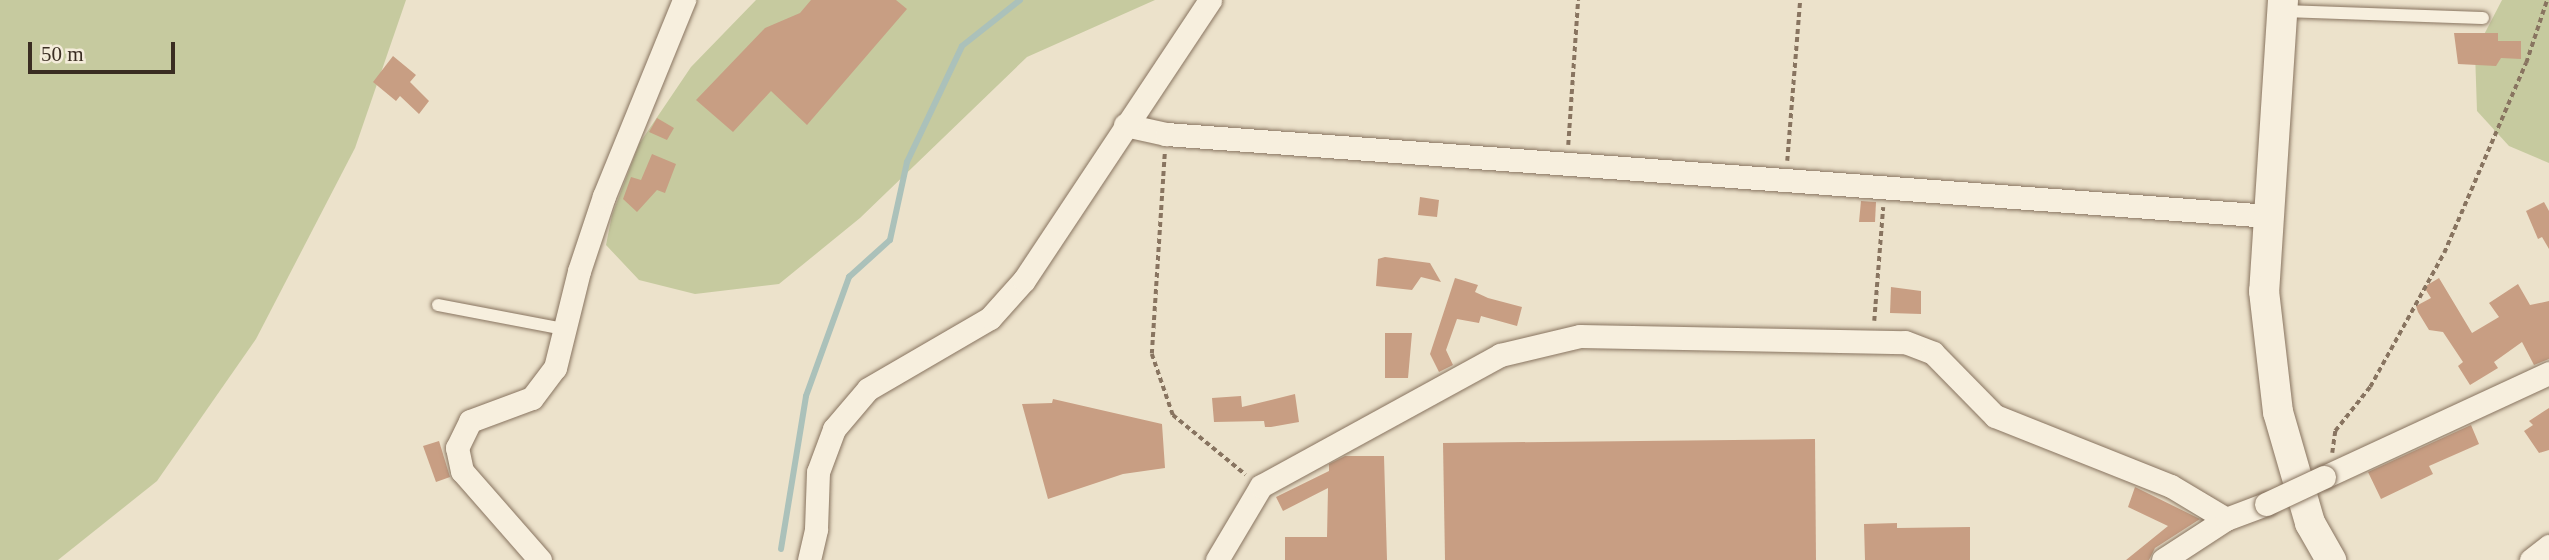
<!DOCTYPE html>
<style>
body{margin:0}
#map{position:relative;width:2549px;height:560px;overflow:hidden;background:#ece2cb;font-family:Georgia,serif}
div>[style]{position:absolute}
.green>*{inset:0;background:#c6ca9f}
.stream>*{height:6px;margin:-3px;padding:0 3px;transform-origin:3px;border-radius:3px;background:#abc1ba}
.building>*{inset:0;background:#c89e83}
.path>*{height:3.5px;margin-top:-1.75px;transform-origin:0;background:repeating-linear-gradient(90deg,#887460 0 5px,transparent 0 8.5px)}
.roads{filter:drop-shadow(0 0 2px #887460) drop-shadow(0 0 2px #887460)}
.service>*{height:12px;margin:-6px;padding:0 6px;transform-origin:6px;border-radius:6px;background:#f7efde}
.minor>*{height:23px;margin:-11.5px;padding:0 11.5px;transform-origin:11.5px;border-radius:11.5px;background:#f7efde}
.tertiary>*{height:30px;margin:-15px;padding:0 15px;transform-origin:15px;border-radius:15px;background:#f7efde}
.bridges{filter:drop-shadow(0 0 2px #887460) drop-shadow(0 0 2px #887460)}
.minor-bridge>*{height:23px;margin:-11.5px;padding:0 11.5px;transform-origin:11.5px;border-radius:11.5px;background:#f7efde}
span{translate:-50% -50%;white-space:nowrap;text-align:center;line-height:1.15;-webkit-text-stroke:6px #f4ecda;paint-order:stroke}
.scale{position:absolute;left:28px;top:42px;width:147px;height:32px;box-sizing:border-box;border:4px solid #3a2d22;border-top:0;padding-left:9px;font-size:21px;line-height:24px;white-space:nowrap;color:#3a2d22;-webkit-text-stroke:5px #f4ecda;paint-order:stroke}
</style>
<div id="map">
<div class="green">
<i style="clip-path:polygon(0 0,406px 0,355px 148px,256px 339px,157px 481px,58px 560px,0 560px)"></i>
<i style="clip-path:polygon(756px 0,1155px 0,1027px 57px,860px 218px,779px 284px,695px 294px,639px 280px,606px 245px,612px 215px,639px 144px,691px 67px)"></i>
<i style="clip-path:polygon(2502px 0,2549px 0,2549px 163px,2509px 146px,2477px 111px,2475px 52px)"></i>
</div>
<div class="stream">
<i style="left:781px;top:549px;width:155px;rotate:-80.7deg"></i>
<i style="left:806px;top:396px;width:127px;rotate:-70.1deg"></i>
<i style="left:849px;top:277px;width:55px;rotate:-42.1deg"></i>
<i style="left:890px;top:240px;width:80px;rotate:-77.7deg"></i>
<i style="left:907px;top:162px;width:128px;rotate:-64.6deg"></i>
<i style="left:962px;top:46px;width:74px;rotate:-38.4deg"></i>
</div>
<div class="building">
<i style="clip-path:polygon(811px 0,896px 0,907px 9px,807px 125px,771px 91px,733px 132px,696px 100px,765px 28px,800px 13px)"></i>
<i style="clip-path:polygon(2454px 33px,2498px 33px,2498px 41px,2521px 41px,2521px 59px,2501px 58px,2496px 66px,2458px 64px)"></i>
<i style="clip-path:polygon(393px 56px,416px 75px,410px 82px,429px 101px,419px 114px,400px 96px,396px 101px,373px 82px)"></i>
<i style="clip-path:polygon(657px 118px,674px 128px,667px 140px,649px 132px)"></i>
<i style="clip-path:polygon(652px 154px,676px 164px,665px 193px,657px 190px,637px 212px,623px 199px,631px 177px,641px 180px)"></i>
<i style="clip-path:polygon(1420px 197px,1439px 200px,1437px 217px,1418px 215px)"></i>
<i style="clip-path:polygon(1861px 201px,1876px 202px,1875px 222px,1859px 222px)"></i>
<i style="clip-path:polygon(2544px 202px,2549px 211px,2549px 249px,2542px 237px,2538px 239px,2526px 211px)"></i>
<i style="clip-path:polygon(1385px 257px,1430px 263px,1441px 282px,1421px 277px,1412px 290px,1376px 286px,1378px 259px)"></i>
<i style="clip-path:polygon(1455px 278px,1478px 285px,1475px 292px,1488px 298px,1522px 307px,1517px 326px,1481px 316px,1479px 323px,1457px 319px,1446px 350px,1453px 365px,1439px 372px,1430px 354px)"></i>
<i style="clip-path:polygon(2439px 278px,2472px 333px,2499px 317px,2489px 303px,2518px 284px,2530px 305px,2549px 301px,2549px 359px,2534px 365px,2522px 342px,2494px 362px,2498px 368px,2470px 385px,2458px 366px,2463px 362px,2443px 332px,2429px 330px,2418px 312px,2416px 306px,2431px 298px,2424px 287px)"></i>
<i style="clip-path:polygon(1891px 287px,1921px 291px,1921px 314px,1890px 313px)"></i>
<i style="clip-path:polygon(1385px 333px,1412px 333px,1408px 378px,1385px 378px)"></i>
<i style="clip-path:polygon(1295px 394px,1299px 422px,1271px 427px,1265px 427px,1264px 421px,1214px 422px,1212px 398px,1241px 396px,1242px 407px)"></i>
<i style="clip-path:polygon(1053px 399px,1162px 424px,1165px 468px,1123px 474px,1048px 499px,1022px 404px,1052px 403px)"></i>
<i style="clip-path:polygon(2549px 408px,2549px 450px,2539px 453px,2524px 431px,2533px 425px,2529px 421px)"></i>
<i style="clip-path:polygon(2471px 425px,2479px 444px,2429px 466px,2433px 474px,2381px 499px,2368px 472px)"></i>
<i style="clip-path:polygon(1815px 439px,1816px 560px,1445px 560px,1443px 443px)"></i>
<i style="clip-path:polygon(439px 441px,450px 477px,436px 482px,423px 446px)"></i>
<i style="clip-path:polygon(1345px 456px,1384px 456px,1387px 560px,1285px 560px,1285px 537px,1327px 537px,1328px 488px,1283px 511px,1276px 497px,1329px 471px,1329px 464px)"></i>
<i style="clip-path:polygon(2135px 487px,2200px 519px,2155px 548px,2149px 560px,2126px 560px,2168px 526px,2128px 507px)"></i>
<i style="clip-path:polygon(1897px 523px,1897px 528px,1970px 527px,1970px 560px,1865px 560px,1864px 524px)"></i>
</div>
<div class="path">
<i style="left:1568px;top:145px;width:145px;rotate:-86.1deg"></i>
<i style="left:1165px;top:154px;width:200px;rotate:93.7deg"></i>
<i style="left:1152px;top:354px;width:65px;rotate:71deg"></i>
<i style="left:1173px;top:415px;width:94px;rotate:39.4deg"></i>
<i style="left:1787px;top:161px;width:162px;rotate:-85.4deg"></i>
<i style="left:1874px;top:321px;width:114px;rotate:-85.5deg"></i>
<i style="left:2332px;top:453px;width:22px;rotate:-82deg"></i>
<i style="left:2335px;top:431px;width:56px;rotate:-51.5deg"></i>
<i style="left:2370px;top:387px;width:153px;rotate:-61.1deg"></i>
<i style="left:2444px;top:253px;width:207px;rotate:-66.7deg"></i>
<i style="left:2526px;top:63px;width:66px;rotate:-71.6deg"></i>
</div>
<div class="roads">
<div class="service">
<i style="left:2283px;top:11px;width:200px;rotate:2deg"></i>
<i style="left:438px;top:305px;width:128px;rotate:10.8deg"></i>
</div>
<div class="minor">
<i style="left:1125px;top:125px;width:42px;rotate:12.4deg"></i>
<i style="left:1166px;top:134px;width:1106px;rotate:4.25deg"></i>
<i style="left:2324px;top:477px;width:248px;rotate:-24.8deg"></i>
<i style="left:540px;top:560px;width:118px;rotate:-131.2deg"></i>
<i style="left:462px;top:471px;width:24px;rotate:-102deg"></i>
<i style="left:457px;top:448px;width:30px;rotate:-64deg"></i>
<i style="left:470px;top:421px;width:66px;rotate:-20.4deg"></i>
<i style="left:532px;top:398px;width:38px;rotate:-53deg"></i>
<i style="left:555px;top:368px;width:100px;rotate:-76.1deg"></i>
<i style="left:579px;top:271px;width:79px;rotate:-71.6deg"></i>
<i style="left:604px;top:196px;width:212px;rotate:-67.8deg"></i>
<i style="left:809px;top:560px;width:32px;rotate:-77deg"></i>
<i style="left:816px;top:529px;width:57px;rotate:-88deg"></i>
<i style="left:818px;top:472px;width:46px;rotate:-69.6deg"></i>
<i style="left:834px;top:429px;width:52px;rotate:-49.6deg"></i>
<i style="left:868px;top:389px;width:141px;rotate:-30.2deg"></i>
<i style="left:990px;top:318px;width:51px;rotate:-48.2deg"></i>
<i style="left:1024px;top:280px;width:336px;rotate:-56.4deg"></i>
<i style="left:1217px;top:560px;width:86px;rotate:-59.3deg"></i>
<i style="left:1261px;top:486px;width:273px;rotate:-28.7deg"></i>
<i style="left:1500px;top:355px;width:82px;rotate:-13.4deg"></i>
<i style="left:1580px;top:336px;width:325px;rotate:1.1deg"></i>
<i style="left:1905px;top:342px;width:30px;rotate:21deg"></i>
<i style="left:1933px;top:353px;width:88px;rotate:45.5deg"></i>
<i style="left:1995px;top:416px;width:189px;rotate:21.7deg"></i>
<i style="left:2171px;top:486px;width:64px;rotate:31deg"></i>
<i style="left:2163px;top:560px;width:75px;rotate:-33.1deg"></i>
<i style="left:2226px;top:519px;width:43px;rotate:-20.6deg"></i>
<i style="left:2531px;top:560px;width:23px;rotate:-38deg"></i>
</div>
<div class="tertiary">
<i style="left:2283px;top:0;width:292px;rotate:93.7deg"></i>
<i style="left:2264px;top:291px;width:122px;rotate:83.4deg"></i>
<i style="left:2278px;top:412px;width:116px;rotate:73.9deg"></i>
<i style="left:2310px;top:523px;width:43px;rotate:60.4deg"></i>
</div>
</div>
<div class="bridges">
<div class="minor-bridge">
<i style="left:2266px;top:504px;width:64px;rotate:-25deg"></i>
</div>
</div>
<div class="scale">50 m</div>
</div>
